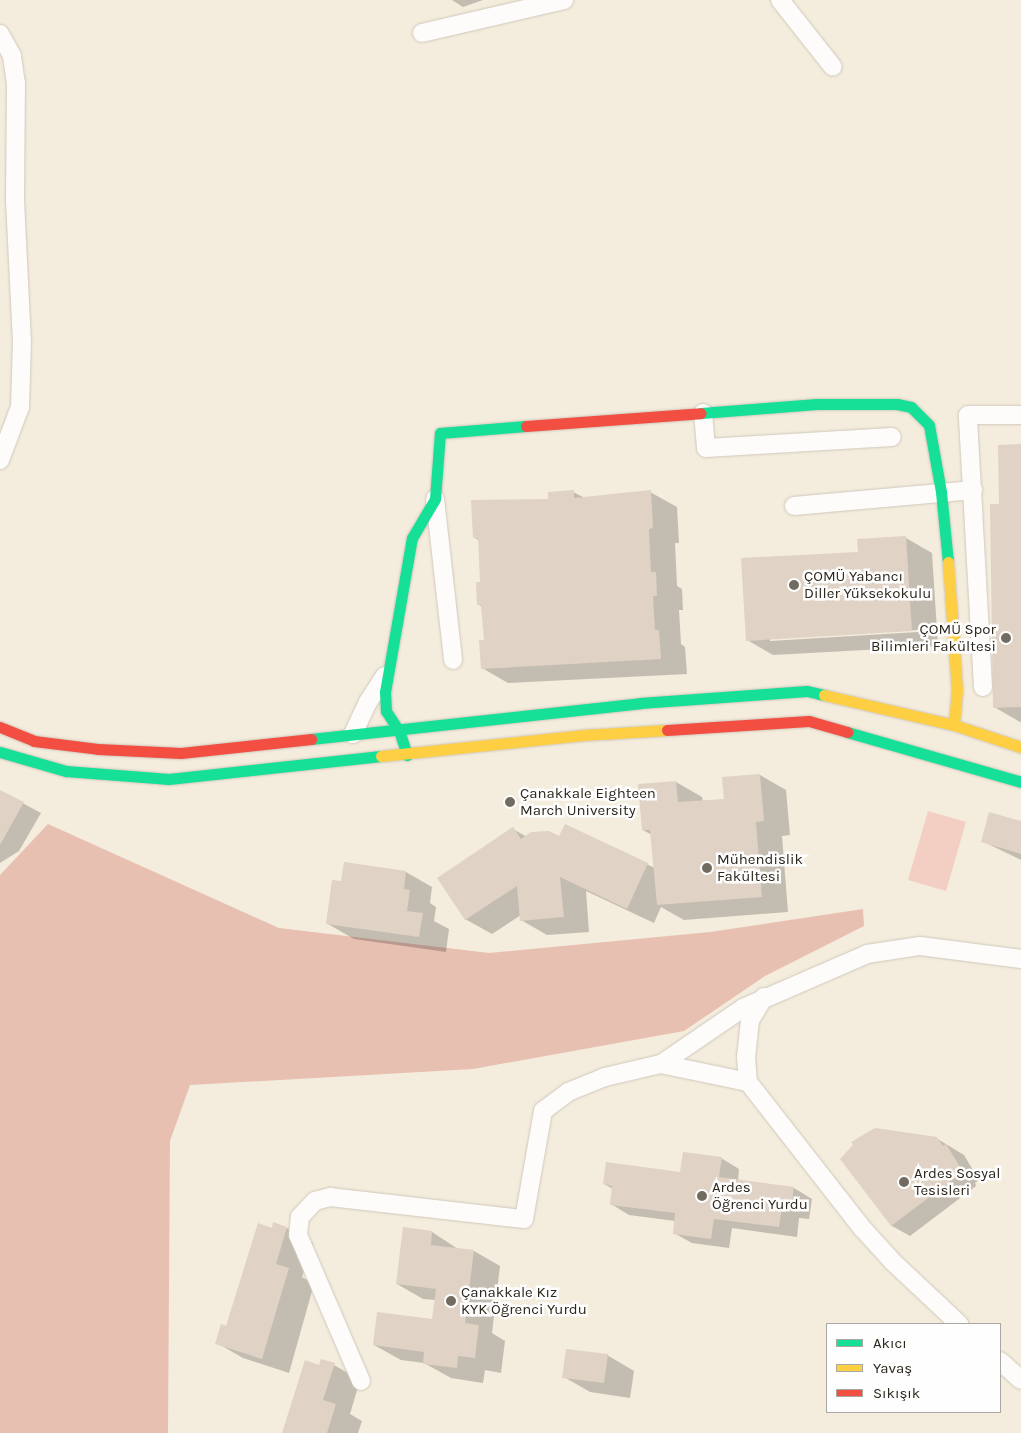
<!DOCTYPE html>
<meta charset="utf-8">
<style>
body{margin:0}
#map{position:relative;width:1021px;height:1433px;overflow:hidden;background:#f4ecdc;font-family:Karla,sans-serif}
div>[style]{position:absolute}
.green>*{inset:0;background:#f2cfc2}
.forest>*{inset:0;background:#e8c0b2}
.shadow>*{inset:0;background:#0003}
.building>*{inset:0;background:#e0d2c4}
.roads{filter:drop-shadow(0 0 1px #cfc8bc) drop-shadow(0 0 1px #cfc8bc)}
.street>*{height:18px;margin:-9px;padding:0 9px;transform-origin:9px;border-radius:9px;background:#fdfcfa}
.fast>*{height:11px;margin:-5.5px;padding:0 5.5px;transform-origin:5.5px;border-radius:5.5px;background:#16e098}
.slow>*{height:11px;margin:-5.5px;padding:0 5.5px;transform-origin:5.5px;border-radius:5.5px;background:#ffcf43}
.jam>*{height:11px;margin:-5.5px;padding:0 5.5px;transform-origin:5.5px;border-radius:5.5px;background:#f24e42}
.dots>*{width:14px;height:14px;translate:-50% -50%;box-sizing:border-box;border:2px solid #fefefe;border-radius:50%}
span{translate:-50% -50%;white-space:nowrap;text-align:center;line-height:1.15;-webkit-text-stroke:5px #fefefe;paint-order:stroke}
.poi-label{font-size:15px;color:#2c261b}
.left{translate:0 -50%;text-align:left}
.right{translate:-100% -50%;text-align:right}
.legend{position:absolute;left:826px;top:1323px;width:175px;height:90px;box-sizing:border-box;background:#fefefe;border:1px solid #aaa8a3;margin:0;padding:6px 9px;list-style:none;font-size:15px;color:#2c261b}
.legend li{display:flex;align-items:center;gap:10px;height:25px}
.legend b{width:25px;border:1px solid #aaa8a3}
</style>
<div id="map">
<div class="green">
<i style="clip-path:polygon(928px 811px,966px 822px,946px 891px,908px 880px)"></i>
</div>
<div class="forest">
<i style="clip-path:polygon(48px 824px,279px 928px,489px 953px,710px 932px,863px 909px,864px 926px,765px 976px,684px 1031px,473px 1069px,190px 1085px,170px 1141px,168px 1433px,0 1433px,0 875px)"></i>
</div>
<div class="shadow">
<i style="clip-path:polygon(452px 0,483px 0,463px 7px)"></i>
<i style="clip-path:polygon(1021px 446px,1021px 722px,1020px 722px,994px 707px,1000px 505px)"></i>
<i style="clip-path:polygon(573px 492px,585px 498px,650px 492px,677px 507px,679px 543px,675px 543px,677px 586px,682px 589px,683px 610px,679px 610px,681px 644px,685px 647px,687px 674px,508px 683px,482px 668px,485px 641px,483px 607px,479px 605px,481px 583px,479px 540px,475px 538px)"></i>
<i style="clip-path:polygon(evenodd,906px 538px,932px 553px,938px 646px,773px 655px,747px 640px,859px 553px,858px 541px,906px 538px,918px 630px,918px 632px,770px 641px,770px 638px,918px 630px)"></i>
<i style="clip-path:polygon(760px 775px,786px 790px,790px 835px,782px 836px,788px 912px,684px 920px,661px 907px,654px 923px,586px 891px,589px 932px,547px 935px,521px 920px,521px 915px,492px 934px,465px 919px,513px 829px,527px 837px,560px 838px,566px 826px,655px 868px,652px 835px,643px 830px,639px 785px,676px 782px,702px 797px,703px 802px,725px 800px)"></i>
<i style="clip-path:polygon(0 791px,41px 813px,19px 851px,0 863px)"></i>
<i style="clip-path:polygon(1021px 823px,1021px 860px,982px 841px)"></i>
<i style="clip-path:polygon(406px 872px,432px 887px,430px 903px,436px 907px,434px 921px,449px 929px,446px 952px,354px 939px,328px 924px,342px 882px)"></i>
<i style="clip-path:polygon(936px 1138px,964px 1155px,979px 1180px,975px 1183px,976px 1186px,910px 1236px,892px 1226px,842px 1159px)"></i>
<i style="clip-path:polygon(721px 1158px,739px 1169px,738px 1181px,794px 1188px,812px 1199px,809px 1219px,799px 1218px,797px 1237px,732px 1228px,729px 1248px,692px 1243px,674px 1233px,675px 1221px,629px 1215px,611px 1204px,613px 1189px,604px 1184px,681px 1173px)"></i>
<i style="clip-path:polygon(287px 1228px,313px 1243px,302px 1277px,314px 1284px,289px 1373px,243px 1358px,217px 1343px)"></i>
<i style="clip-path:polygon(404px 1229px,432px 1232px,458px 1249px,474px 1251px,500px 1266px,492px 1333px,505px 1341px,501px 1373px,485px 1370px,483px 1383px,451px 1378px,424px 1363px,401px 1360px,374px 1345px,433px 1320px,436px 1300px,423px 1299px,397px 1284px)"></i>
<i style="clip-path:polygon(607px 1355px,634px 1371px,630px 1398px,590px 1392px,564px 1377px)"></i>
<i style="clip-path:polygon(334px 1365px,360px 1380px,350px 1414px,362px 1421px,358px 1433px,284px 1433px,320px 1366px)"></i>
</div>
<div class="building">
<i style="clip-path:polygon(1021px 444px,1021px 707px,993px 708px,990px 504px,999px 504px,998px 445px)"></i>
<i style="clip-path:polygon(574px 490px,574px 498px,651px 490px,653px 528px,649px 529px,651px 572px,656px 572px,657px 596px,653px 596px,655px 630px,659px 630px,661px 659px,481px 669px,479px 640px,484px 640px,481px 605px,477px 605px,476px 582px,480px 582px,478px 538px,473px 538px,471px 500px,548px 499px,548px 492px)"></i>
<i style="clip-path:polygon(906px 536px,912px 631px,746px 641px,741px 558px,858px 552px,857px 539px)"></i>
<i style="clip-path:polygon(760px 774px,764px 821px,756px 822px,762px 897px,657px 905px,650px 830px,642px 830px,638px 784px,676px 781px,678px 802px,724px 799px,722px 777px)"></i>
<i style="clip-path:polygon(0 790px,24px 802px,0 845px)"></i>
<i style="clip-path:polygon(989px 812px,1021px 821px,1021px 854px,981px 842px)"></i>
<i style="clip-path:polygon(565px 824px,648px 863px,627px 909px,560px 877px,564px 917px,520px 921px,517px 886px,465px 920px,437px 878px,513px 827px,521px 839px,531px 832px,549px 831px,559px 836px)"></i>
<i style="clip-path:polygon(344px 862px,406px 871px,404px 889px,410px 890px,407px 911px,423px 913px,419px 937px,326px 924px,332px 880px,341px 881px)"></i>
<i style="clip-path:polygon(875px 1128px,937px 1137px,943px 1146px,946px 1144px,962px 1170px,958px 1173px,959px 1175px,891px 1226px,840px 1159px,853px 1145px,851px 1142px)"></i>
<i style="clip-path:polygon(683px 1152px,722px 1157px,719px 1177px,794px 1187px,791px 1209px,782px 1208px,779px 1227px,714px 1219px,711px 1239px,673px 1234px,675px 1213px,610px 1205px,612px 1186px,603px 1184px,606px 1162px,680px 1172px)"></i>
<i style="clip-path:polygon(273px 1222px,287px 1227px,276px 1264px,289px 1268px,262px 1359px,215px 1344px,221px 1324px,226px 1326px,258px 1223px,272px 1228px)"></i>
<i style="clip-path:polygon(403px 1227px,432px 1231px,431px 1245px,474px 1250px,465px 1323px,479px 1325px,475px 1358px,458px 1356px,457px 1368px,423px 1364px,424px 1352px,373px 1345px,377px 1312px,432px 1319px,436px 1289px,396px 1284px)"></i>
<i style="clip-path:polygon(566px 1349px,608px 1354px,604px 1383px,562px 1378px)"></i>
<i style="clip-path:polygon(321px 1359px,335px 1363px,323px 1400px,336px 1404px,327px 1433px,282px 1433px,305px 1360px,319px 1365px)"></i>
</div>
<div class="roads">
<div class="street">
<i style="left:780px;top:0;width:85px;rotate:51.7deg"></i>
<i style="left:422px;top:33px;width:146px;rotate:-13.1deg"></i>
<i style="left:0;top:34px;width:25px;rotate:61deg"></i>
<i style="left:12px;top:56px;width:27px;rotate:82deg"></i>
<i style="left:16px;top:83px;width:117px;rotate:90.5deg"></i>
<i style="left:15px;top:200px;width:141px;rotate:87.2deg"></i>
<i style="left:22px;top:341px;width:66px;rotate:91.7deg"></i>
<i style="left:20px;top:407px;width:57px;rotate:110.7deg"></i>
<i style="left:703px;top:413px;width:35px;rotate:85deg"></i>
<i style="left:706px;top:448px;width:186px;rotate:-3.4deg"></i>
<i style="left:435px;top:499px;width:162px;rotate:83.6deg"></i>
<i style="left:794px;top:506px;width:180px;rotate:-5.1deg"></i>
<i style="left:983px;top:687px;width:272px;rotate:-93.2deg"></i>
<i style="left:968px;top:415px;width:53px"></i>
<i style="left:353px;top:734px;width:35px;rotate:-65deg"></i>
<i style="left:368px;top:702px;width:31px;rotate:-57deg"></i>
<i style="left:764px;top:997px;width:27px;rotate:121deg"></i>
<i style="left:750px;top:1020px;width:36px;rotate:96deg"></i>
<i style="left:746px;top:1056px;width:26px;rotate:86deg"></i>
<i style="left:748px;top:1082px;width:187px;rotate:52deg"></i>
<i style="left:863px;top:1229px;width:45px;rotate:47.7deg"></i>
<i style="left:893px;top:1262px;width:91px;rotate:43.2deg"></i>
<i style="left:661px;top:1064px;width:89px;rotate:11.7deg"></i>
<i style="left:1000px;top:1361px;width:28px;rotate:42deg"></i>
<i style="left:361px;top:1381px;width:159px;rotate:-113.3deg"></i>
<i style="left:298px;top:1235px;width:18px;rotate:-84deg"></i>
<i style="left:300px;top:1217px;width:22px;rotate:-47deg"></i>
<i style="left:315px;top:1201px;width:16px;rotate:-15deg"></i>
<i style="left:330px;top:1197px;width:195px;rotate:6.5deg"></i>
<i style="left:524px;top:1219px;width:110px;rotate:-80deg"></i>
<i style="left:543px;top:1111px;width:31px;rotate:-37deg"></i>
<i style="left:568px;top:1092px;width:40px;rotate:-22deg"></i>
<i style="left:605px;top:1077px;width:57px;rotate:-13.1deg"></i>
<i style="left:661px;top:1064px;width:99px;rotate:-34.3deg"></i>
<i style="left:743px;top:1008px;width:135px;rotate:-23.5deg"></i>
<i style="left:867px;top:954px;width:54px;rotate:-8.6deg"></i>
<i style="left:920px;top:946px;width:102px;rotate:7.3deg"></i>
</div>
<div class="fast">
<i style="left:701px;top:413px;width:116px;rotate:-4.4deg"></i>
<i style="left:817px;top:404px;width:80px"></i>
<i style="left:897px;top:404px;width:14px;rotate:12deg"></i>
<i style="left:911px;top:407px;width:25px;rotate:45deg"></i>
<i style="left:929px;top:425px;width:68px;rotate:79.8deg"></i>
<i style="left:941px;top:492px;width:70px;rotate:84.3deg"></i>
<i style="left:847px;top:732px;width:181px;rotate:16deg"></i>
<i style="left:311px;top:739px;width:331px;rotate:-6.2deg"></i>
<i style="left:640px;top:703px;width:167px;rotate:-4.1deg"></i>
<i style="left:807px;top:691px;width:17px;rotate:13deg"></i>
<i style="left:0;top:752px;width:69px;rotate:16.1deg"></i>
<i style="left:66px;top:771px;width:103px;rotate:4.4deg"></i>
<i style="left:169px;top:779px;width:213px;rotate:-6.2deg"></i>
<i style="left:407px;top:755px;width:25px;rotate:-108deg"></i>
<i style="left:399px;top:731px;width:24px;rotate:-123deg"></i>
<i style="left:386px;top:711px;width:19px;rotate:-93deg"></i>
<i style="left:385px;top:692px;width:156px;rotate:-80.1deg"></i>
<i style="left:412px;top:538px;width:45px;rotate:-59.5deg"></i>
<i style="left:435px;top:499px;width:66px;rotate:-85.7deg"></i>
<i style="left:440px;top:433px;width:86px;rotate:-4.7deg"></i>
</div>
<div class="slow">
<i style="left:948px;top:562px;width:128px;rotate:86deg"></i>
<i style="left:957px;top:690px;width:35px;rotate:95deg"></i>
<i style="left:824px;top:695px;width:133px;rotate:13deg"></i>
<i style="left:954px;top:725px;width:71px;rotate:18.2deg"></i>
<i style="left:381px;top:756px;width:203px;rotate:-5.9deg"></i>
<i style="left:583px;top:735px;width:84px;rotate:-3.4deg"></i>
</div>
<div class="jam">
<i style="left:526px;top:426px;width:175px;rotate:-4.2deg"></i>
<i style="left:0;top:727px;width:37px;rotate:22deg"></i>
<i style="left:34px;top:741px;width:64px;rotate:7.1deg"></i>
<i style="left:98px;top:749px;width:83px;rotate:2.8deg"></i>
<i style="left:181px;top:753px;width:131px;rotate:-6.1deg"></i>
<i style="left:667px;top:730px;width:142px;rotate:-3.6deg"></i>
<i style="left:809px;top:721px;width:40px;rotate:16deg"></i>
</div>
</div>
<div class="dots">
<i style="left:794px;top:585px;background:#726b5f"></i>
<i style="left:1006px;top:638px;background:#726b5f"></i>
<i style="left:510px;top:802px;background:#726b5f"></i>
<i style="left:707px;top:868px;background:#726b5f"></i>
<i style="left:904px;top:1182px;background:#726b5f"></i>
<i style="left:702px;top:1196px;background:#726b5f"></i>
<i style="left:451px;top:1301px;background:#726b5f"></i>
</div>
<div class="poi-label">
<span class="left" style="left:804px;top:585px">ÇOMÜ Yabancı<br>Diller Yüksekokulu</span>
<span class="right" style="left:996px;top:638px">ÇOMÜ Spor<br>Bilimleri Fakültesi</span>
<span class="left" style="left:520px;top:802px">Çanakkale Eighteen<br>March University</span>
<span class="left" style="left:717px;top:868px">Mühendislik<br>Fakültesi</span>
<span class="left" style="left:914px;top:1182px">Ardes Sosyal<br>Tesisleri</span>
<span class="left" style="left:712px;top:1196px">Ardes<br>Öğrenci Yurdu</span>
<span class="left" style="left:461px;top:1301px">Çanakkale Kız<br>KYK Öğrenci Yurdu</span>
</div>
<ul class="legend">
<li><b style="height:6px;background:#16e098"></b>Akıcı</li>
<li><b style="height:6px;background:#ffcf43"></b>Yavaş</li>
<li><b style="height:6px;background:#f24e42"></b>Sıkışık</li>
</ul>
</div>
